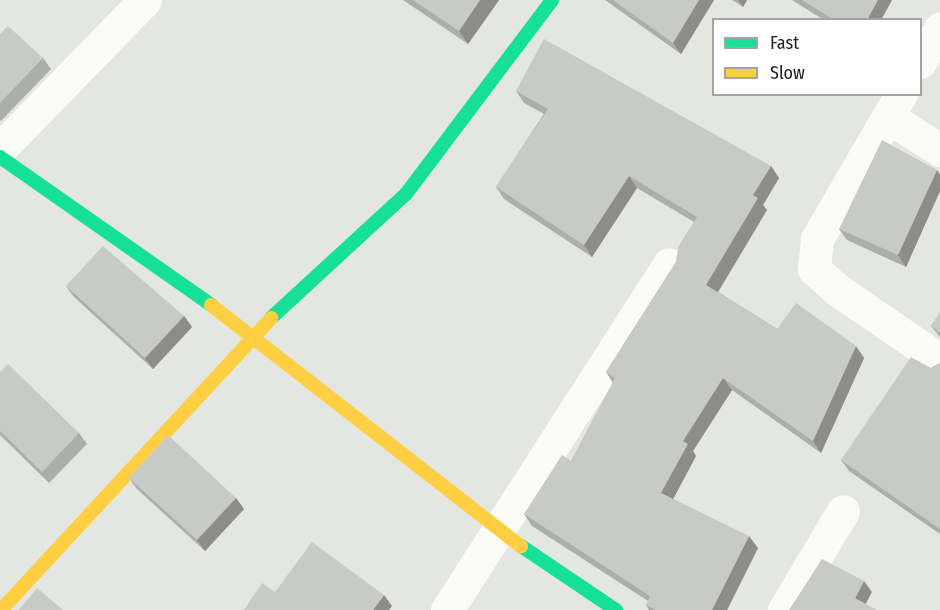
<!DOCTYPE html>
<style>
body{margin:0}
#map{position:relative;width:940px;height:610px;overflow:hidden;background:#e4e6e1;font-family:"Fira Sans Condensed",sans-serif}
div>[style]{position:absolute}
.street>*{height:33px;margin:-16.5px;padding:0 16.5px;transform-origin:16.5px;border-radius:16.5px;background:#fbfbfa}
.fast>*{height:14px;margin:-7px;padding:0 7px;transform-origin:7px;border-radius:7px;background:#16e098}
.slow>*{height:14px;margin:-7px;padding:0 7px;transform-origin:7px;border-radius:7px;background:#ffcf43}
.wall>*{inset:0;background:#acaeaa}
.shaded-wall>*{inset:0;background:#8c8d8b}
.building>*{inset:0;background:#c8cac6}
span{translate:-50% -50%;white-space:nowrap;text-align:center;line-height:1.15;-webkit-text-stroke:5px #fff;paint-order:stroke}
.legend{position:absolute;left:712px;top:18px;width:210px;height:78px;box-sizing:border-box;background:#fff;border:2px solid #a4a5a3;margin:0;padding:8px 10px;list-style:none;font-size:18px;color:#1c1e1a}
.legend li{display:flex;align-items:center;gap:12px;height:30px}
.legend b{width:30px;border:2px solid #a4a5a3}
</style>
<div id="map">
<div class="street">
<i style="left:920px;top:62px;width:39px;rotate:-59deg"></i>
<i style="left:901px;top:94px;width:168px;rotate:120.1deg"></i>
<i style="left:817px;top:239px;width:30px;rotate:96deg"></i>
<i style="left:814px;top:269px;width:30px;rotate:42deg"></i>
<i style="left:836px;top:289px;width:126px;rotate:34.3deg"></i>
<i style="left:888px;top:117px;width:62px;rotate:32.4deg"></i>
<i style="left:0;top:149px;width:208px;rotate:-45.8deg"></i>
<i style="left:447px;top:610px;width:411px;rotate:-57.3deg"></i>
<i style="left:784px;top:610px;width:115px;rotate:-59.2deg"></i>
</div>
<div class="fast">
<i style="left:0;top:157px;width:258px;rotate:35deg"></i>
<i style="left:271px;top:318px;width:183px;rotate:-42.6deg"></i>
<i style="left:406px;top:194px;width:243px;rotate:-53deg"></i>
<i style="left:521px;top:546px;width:115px;rotate:34deg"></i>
</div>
<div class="slow">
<i style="left:211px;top:305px;width:393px;rotate:37.9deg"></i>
<i style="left:1px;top:610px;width:398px;rotate:-47.2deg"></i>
</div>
<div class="wall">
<i style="clip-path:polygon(403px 0,499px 0,468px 44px)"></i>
<i style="clip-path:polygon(605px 0,714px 0,681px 54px)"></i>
<i style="clip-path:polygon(732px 0,747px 0,743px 7px)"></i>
<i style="clip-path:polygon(792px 0,892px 0,881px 20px,824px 20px)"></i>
<i style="clip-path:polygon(0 34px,43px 58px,51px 69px,1px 121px,0 120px)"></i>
<i style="clip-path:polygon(516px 91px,771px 166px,779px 178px,763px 205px,767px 210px,718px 292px,777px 329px,864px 358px,821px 453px,732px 390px,693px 451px,696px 456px,673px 499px,758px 548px,727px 610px,649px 610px,646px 605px,648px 601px,532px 526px,524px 514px,571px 461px,613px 383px,606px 372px,676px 262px,694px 222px,637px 188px,592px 257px,504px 199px,496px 187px,544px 114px,524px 103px)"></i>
<i style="clip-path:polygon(937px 170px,940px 175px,940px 191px,906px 267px,847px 240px,839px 229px)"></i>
<i style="clip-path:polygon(66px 286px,184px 316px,192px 327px,153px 369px,74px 297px)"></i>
<i style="clip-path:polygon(940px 313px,940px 337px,931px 326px)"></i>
<i style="clip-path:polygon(940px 363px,940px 534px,849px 471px,841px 460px,931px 368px)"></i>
<i style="clip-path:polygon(0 372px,79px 433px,87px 444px,49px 483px,0 435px)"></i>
<i style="clip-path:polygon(129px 478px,236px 498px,244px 509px,205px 551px,137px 489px)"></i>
</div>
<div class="shaded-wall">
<i style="clip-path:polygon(480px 0,499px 0,468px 44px,459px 31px)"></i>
<i style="clip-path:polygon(699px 0,714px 0,681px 54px,673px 43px)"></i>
<i style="clip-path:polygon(738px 0,747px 0,743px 7px)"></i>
<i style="clip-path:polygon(878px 0,892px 0,881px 20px,867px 20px)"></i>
<i style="clip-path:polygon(771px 166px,779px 178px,763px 205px,767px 210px,715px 297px,706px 285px,753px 195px)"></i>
<i style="clip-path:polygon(937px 170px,940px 175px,940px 191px,906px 267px,898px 255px)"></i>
<i style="clip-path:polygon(629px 176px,637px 188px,592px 257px,584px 245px)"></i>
<i style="clip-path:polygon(184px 316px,192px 327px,153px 369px,145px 358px)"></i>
<i style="clip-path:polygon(856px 346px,864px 358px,821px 453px,813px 441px)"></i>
<i style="clip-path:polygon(723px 378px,732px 390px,693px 451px,696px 456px,670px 505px,661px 493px,683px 441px)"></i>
<i style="clip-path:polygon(236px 498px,244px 509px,205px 551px,197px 540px)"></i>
<i style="clip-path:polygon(749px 536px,758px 548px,727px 610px,712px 610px)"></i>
<i style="clip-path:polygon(864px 581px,872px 592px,863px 609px,855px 598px)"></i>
<i style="clip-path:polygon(384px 595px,392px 606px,389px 610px,373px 610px)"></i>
</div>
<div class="building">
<i style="clip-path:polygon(413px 0,480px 0,459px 31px)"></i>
<i style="clip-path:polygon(613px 0,699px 0,673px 43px)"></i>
<i style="clip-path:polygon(802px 0,878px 0,867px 20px,834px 20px)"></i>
<i style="clip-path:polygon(8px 26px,43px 58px,0 103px,0 34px)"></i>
<i style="clip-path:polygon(544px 39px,771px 166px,753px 195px,758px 198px,706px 285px,777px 329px,796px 303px,856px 346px,813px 441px,723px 378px,683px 441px,688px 444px,661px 493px,749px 536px,712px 610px,656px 610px,646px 605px,650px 596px,524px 514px,562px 455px,571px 461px,615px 378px,606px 372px,676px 262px,678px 247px,697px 217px,629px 176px,584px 245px,496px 187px,548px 109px,516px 91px)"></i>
<i style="clip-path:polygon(882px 140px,937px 170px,898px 255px,839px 229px)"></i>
<i style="clip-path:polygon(103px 246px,184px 316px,145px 358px,66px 286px)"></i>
<i style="clip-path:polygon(940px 313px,940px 333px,931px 326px)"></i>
<i style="clip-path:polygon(911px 357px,931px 368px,940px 363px,940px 529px,841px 460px)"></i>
<i style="clip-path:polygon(8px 364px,79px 433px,42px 472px,0 431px,0 372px)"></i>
<i style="clip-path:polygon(168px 435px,236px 498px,197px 540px,129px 478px)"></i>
<i style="clip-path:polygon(312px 542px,384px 595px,373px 610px,244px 610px,262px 583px,275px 592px)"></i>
<i style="clip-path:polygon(822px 559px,864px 581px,855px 598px,877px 610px,789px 610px)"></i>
<i style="clip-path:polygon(37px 588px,63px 610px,19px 610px)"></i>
</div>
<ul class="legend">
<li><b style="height:8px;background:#16e098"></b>Fast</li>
<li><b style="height:8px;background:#ffcf43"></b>Slow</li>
</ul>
</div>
